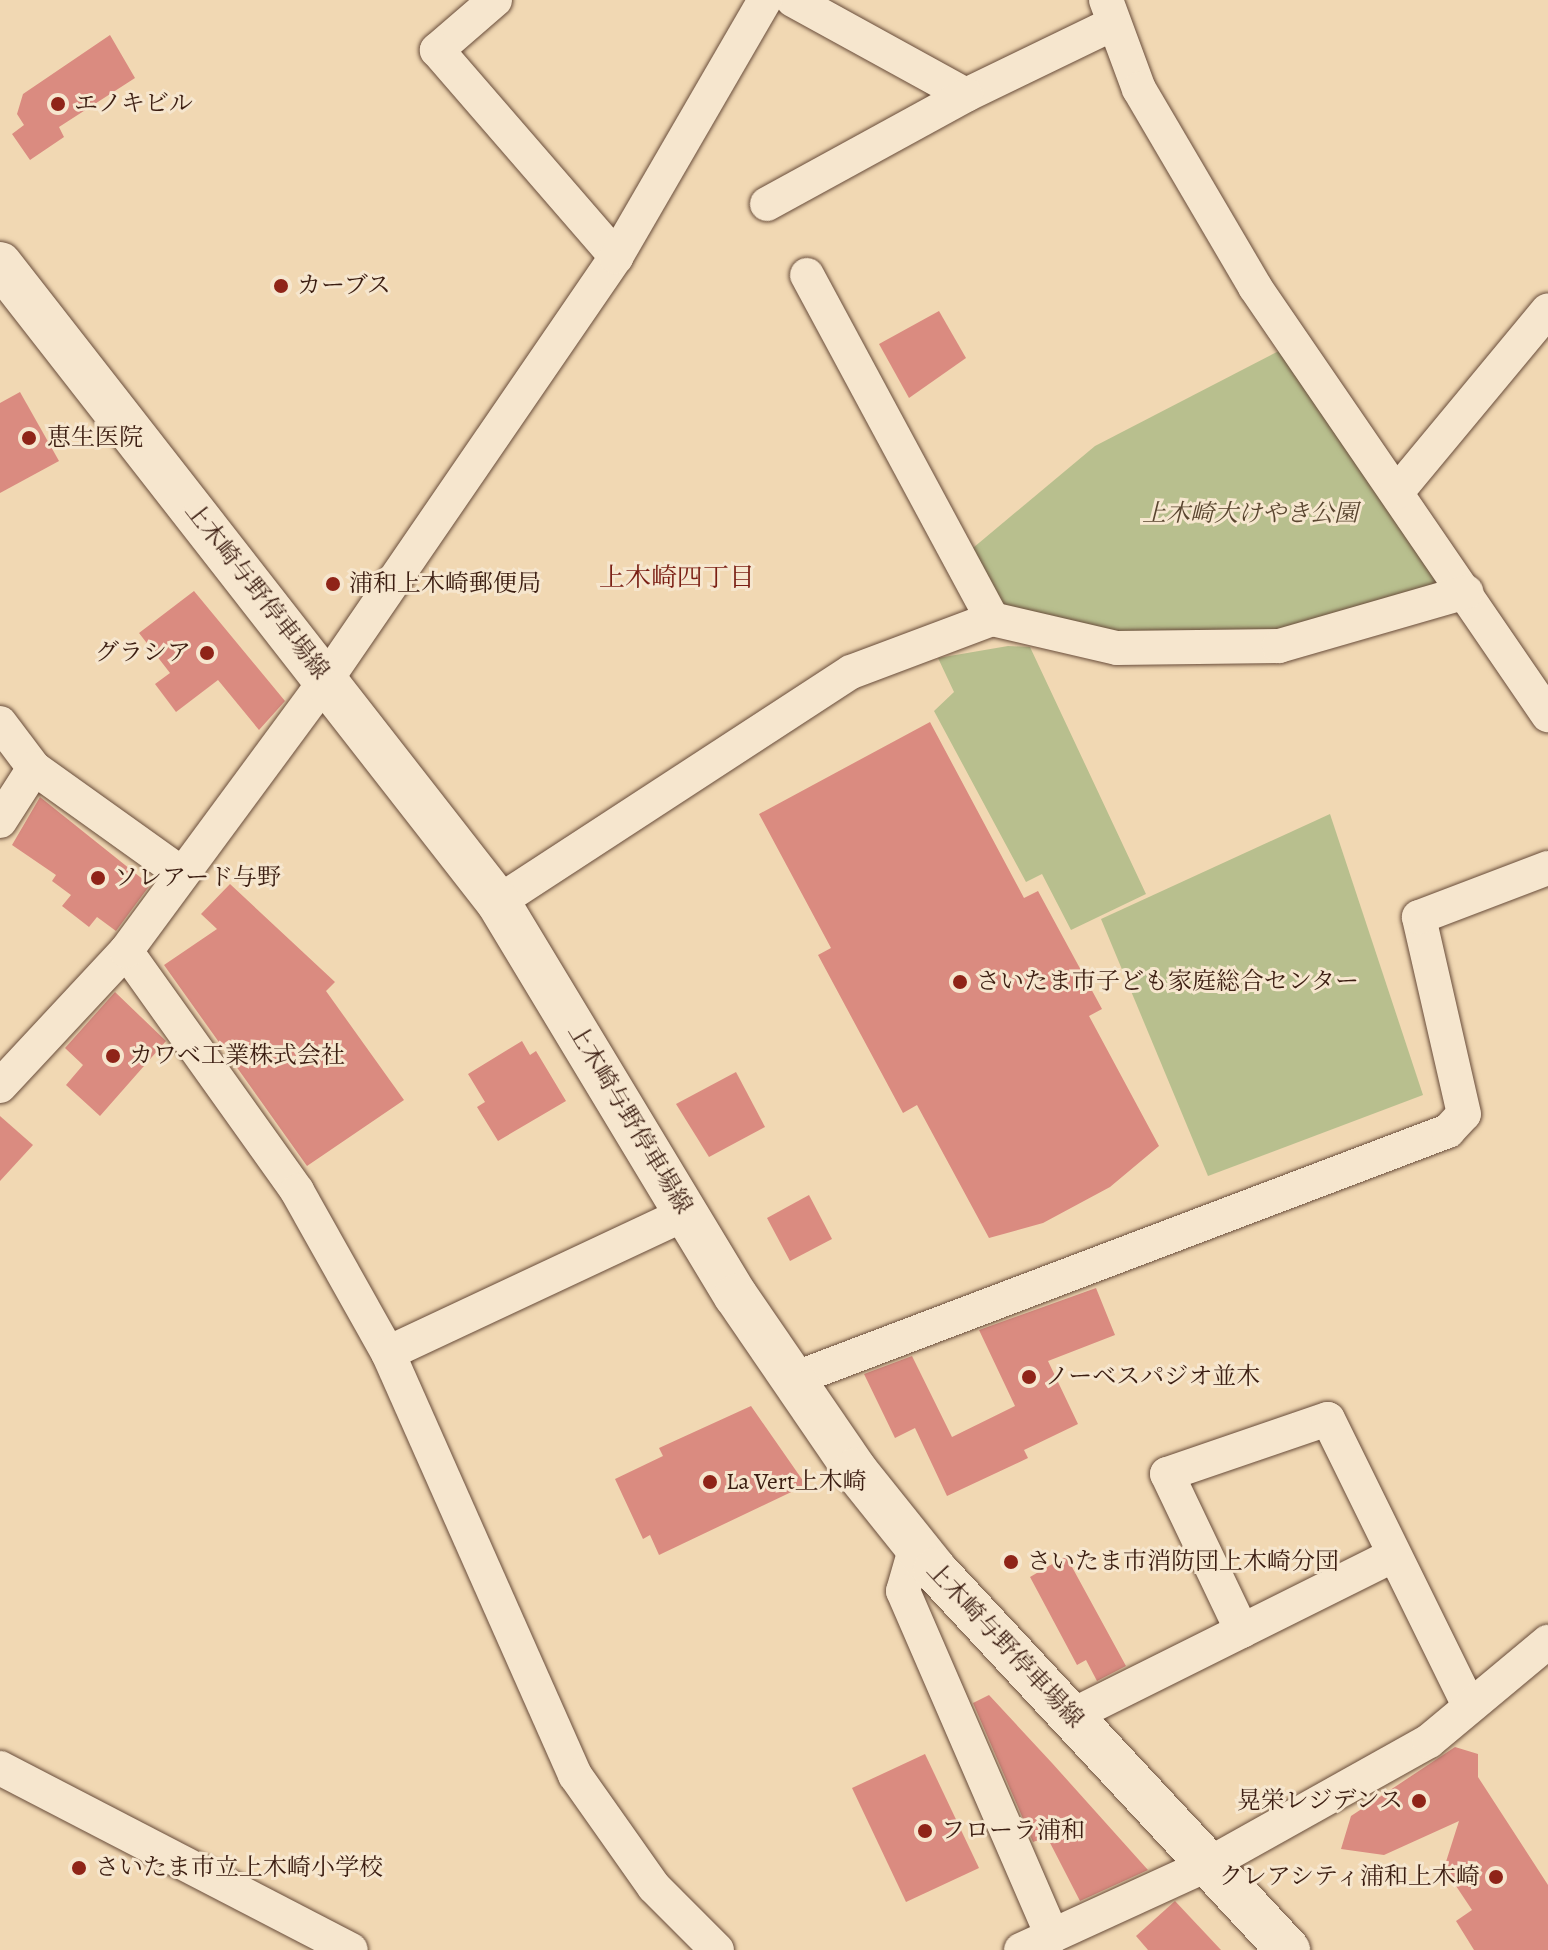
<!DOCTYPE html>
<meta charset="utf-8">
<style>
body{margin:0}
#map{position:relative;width:1548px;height:1950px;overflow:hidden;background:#f1d8b3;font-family:Alegreya,"Noto Serif JP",serif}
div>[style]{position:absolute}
.green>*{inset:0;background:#b8bf8e}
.building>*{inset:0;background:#da8b80}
.roads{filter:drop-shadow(0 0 2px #684c3a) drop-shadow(0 0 2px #684c3a)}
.minor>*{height:34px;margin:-17px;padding:0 17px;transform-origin:17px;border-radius:17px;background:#f6e6ce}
.secondary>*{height:44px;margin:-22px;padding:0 22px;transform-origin:22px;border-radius:22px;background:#f6e6ce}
.dots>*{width:22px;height:22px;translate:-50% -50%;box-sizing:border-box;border:4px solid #f6e6ce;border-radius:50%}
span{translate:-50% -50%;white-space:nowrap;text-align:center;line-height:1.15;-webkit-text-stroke:6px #f6e6ce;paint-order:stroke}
.poi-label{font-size:24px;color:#3b1d11}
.left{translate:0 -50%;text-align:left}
.right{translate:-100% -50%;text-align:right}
.park-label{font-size:24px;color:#5a4630;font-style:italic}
.street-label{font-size:24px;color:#3b1d11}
.neighbourhood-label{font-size:26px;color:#7a1f14}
</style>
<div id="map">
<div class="green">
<i style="clip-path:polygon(1294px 343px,1466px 592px,1279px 646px,1117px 648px,992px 619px,961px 558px,1095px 446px)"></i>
<i style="clip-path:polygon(1008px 646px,1030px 647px,1146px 894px,1071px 930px,1042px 874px,1026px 882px,934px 711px,954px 692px,938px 658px)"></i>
<i style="clip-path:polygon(1330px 814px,1423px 1095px,1208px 1176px,1101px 919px)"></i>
</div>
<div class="building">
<i style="clip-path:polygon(110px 35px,135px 78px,59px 127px,64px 137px,30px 160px,12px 134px,24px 125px,17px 114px,23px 94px)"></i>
<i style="clip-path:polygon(939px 311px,966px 358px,909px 398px,879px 344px)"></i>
<i style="clip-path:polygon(20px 392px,59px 461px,0 493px,0 403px)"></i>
<i style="clip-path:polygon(194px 591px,285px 701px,259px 730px,218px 680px,176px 712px,155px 684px,170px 673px,139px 633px)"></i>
<i style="clip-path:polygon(930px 722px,1024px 898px,1038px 891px,1102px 1009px,1089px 1016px,1159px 1146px,1110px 1187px,1043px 1223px,989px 1238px,917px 1105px,903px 1113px,818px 955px,831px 948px,759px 814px)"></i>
<i style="clip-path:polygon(40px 797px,150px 885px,116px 931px,97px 917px,89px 927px,62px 906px,71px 895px,52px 881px,56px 875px,12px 845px)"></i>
<i style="clip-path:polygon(230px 884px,335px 982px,326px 991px,404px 1100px,307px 1166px,164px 965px,217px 929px,201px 914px)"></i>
<i style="clip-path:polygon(115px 992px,166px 1041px,100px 1116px,66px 1085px,83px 1065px,65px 1048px)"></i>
<i style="clip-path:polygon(522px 1041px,530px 1055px,536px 1051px,566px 1101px,498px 1141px,477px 1107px,485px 1102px,468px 1074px)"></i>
<i style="clip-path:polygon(736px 1072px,765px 1127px,709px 1157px,676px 1104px)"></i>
<i style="clip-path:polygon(0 1116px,33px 1145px,0 1181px)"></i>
<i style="clip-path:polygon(809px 1195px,832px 1239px,790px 1261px,767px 1218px)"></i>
<i style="clip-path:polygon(1096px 1288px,1115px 1335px,1048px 1361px,1078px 1424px,1024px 1450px,1028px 1458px,947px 1496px,915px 1428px,895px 1438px,864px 1374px,912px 1356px,952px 1437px,1015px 1406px,979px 1330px)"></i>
<i style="clip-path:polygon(751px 1406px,806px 1485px,659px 1555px,650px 1535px,643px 1539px,615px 1479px,663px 1456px,659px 1448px)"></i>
<i style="clip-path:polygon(1066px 1556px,1126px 1666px,1097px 1681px,1086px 1660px,1077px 1665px,1030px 1577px)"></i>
<i style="clip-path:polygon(989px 1695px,1052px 1763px,1148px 1870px,1080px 1901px,1047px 1837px,1033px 1842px,973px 1703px)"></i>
<i style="clip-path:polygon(1455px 1747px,1478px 1754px,1478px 1777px,1548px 1885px,1548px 1950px,1474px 1950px,1456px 1921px,1472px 1910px,1444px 1868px,1459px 1821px,1384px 1855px,1341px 1849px,1351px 1816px)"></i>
<i style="clip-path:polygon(925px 1754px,979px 1868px,906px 1902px,852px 1788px)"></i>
<i style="clip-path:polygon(1175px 1901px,1221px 1950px,1148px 1950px,1136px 1936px)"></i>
</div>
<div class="roads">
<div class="minor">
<i style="left:495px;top:0;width:77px;rotate:139.2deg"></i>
<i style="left:437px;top:50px;width:274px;rotate:49.1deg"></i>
<i style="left:793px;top:0;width:197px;rotate:28.8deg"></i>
<i style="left:966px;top:95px;width:163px;rotate:-25.8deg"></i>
<i style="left:1106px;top:0;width:95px;rotate:69.7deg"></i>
<i style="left:1139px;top:89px;width:229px;rotate:59.6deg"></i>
<i style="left:1255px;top:287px;width:519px;rotate:55.61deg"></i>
<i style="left:767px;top:204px;width:227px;rotate:-28.7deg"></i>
<i style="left:807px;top:275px;width:391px;rotate:61.7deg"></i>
<i style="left:1397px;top:492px;width:236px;rotate:-50.3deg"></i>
<i style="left:0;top:723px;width:56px;rotate:52.9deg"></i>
<i style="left:34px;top:768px;width:63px;rotate:122.7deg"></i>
<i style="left:34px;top:768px;width:182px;rotate:35.6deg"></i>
<i style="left:498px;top:902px;width:421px;rotate:-33.1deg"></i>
<i style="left:851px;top:672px;width:151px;rotate:-20.6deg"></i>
<i style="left:992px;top:619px;width:128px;rotate:13.1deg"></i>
<i style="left:1117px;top:648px;width:162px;rotate:-0.7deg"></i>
<i style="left:1279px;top:646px;width:195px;rotate:-16.1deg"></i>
<i style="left:126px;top:951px;width:295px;rotate:54.5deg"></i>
<i style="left:297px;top:1191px;width:186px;rotate:60.7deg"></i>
<i style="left:388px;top:1353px;width:462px;rotate:66.1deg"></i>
<i style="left:575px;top:1775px;width:137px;rotate:54.8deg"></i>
<i style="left:654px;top:1887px;width:89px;rotate:45deg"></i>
<i style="left:0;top:1086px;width:185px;rotate:-47deg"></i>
<i style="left:126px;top:951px;width:337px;rotate:-53.6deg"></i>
<i style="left:326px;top:680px;width:513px;rotate:-55.57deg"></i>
<i style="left:616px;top:257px;width:297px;rotate:-59.9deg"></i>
<i style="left:388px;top:1353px;width:330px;rotate:-25.1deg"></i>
<i style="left:791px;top:1380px;width:703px;rotate:-20.76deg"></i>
<i style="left:1448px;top:1131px;width:23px;rotate:-47deg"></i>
<i style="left:1464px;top:1114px;width:202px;rotate:-102.9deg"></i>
<i style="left:1419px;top:917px;width:138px;rotate:-20.8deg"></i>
<i style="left:916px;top:1546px;width:47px;rotate:106.1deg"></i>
<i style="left:903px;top:1591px;width:376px;rotate:66.6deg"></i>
<i style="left:1242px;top:1631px;width:174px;rotate:-115.5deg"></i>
<i style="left:1167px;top:1474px;width:170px;rotate:-18.9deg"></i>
<i style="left:1328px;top:1419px;width:319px;rotate:63.8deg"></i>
<i style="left:1071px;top:1716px;width:361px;rotate:-26.5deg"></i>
<i style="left:0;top:1768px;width:395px;rotate:27.4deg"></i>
<i style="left:1021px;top:1950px;width:205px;rotate:-24.6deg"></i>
<i style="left:1207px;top:1865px;width:254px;rotate:-29.2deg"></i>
<i style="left:1429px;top:1741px;width:155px;rotate:-39.8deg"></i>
</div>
<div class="secondary">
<i style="left:0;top:264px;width:809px;rotate:52.03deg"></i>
<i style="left:498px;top:902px;width:460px;rotate:58.9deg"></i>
<i style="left:736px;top:1296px;width:211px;rotate:55.6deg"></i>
<i style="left:855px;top:1470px;width:128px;rotate:51.3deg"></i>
<i style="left:935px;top:1570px;width:519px;rotate:47.11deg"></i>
</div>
</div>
<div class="dots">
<i style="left:58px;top:104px;background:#8f2418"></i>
<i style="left:281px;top:286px;background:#8f2418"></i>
<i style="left:29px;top:438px;background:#8f2418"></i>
<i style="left:333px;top:584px;background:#8f2418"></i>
<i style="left:207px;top:653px;background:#8f2418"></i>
<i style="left:98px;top:878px;background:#8f2418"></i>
<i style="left:960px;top:982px;background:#8f2418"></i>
<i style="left:113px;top:1056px;background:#8f2418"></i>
<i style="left:1029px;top:1377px;background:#8f2418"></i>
<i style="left:710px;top:1482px;background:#8f2418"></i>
<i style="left:1011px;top:1562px;background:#8f2418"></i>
<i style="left:1419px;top:1801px;background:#8f2418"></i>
<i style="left:925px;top:1831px;background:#8f2418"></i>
<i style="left:79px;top:1868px;background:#8f2418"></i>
<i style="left:1496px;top:1877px;background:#8f2418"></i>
</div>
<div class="poi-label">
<span class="left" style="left:74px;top:104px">エノキビル</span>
<span class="left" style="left:297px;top:286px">カーブス</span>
<span class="left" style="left:47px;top:438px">恵生医院</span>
<span class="left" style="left:349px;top:584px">浦和上木崎郵便局</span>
<span class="right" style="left:191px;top:653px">グラシア</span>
<span class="left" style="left:114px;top:878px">ソレアード与野</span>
<span class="left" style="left:976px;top:982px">さいたま市子ども家庭総合センター</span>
<span class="left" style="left:129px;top:1056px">カワベ工業株式会社</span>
<span class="left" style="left:1045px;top:1377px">ノーベスパジオ並木</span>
<span class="left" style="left:726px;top:1482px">La Vert上木崎</span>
<span class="left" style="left:1027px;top:1562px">さいたま市消防団上木崎分団</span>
<span class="right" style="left:1403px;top:1801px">晃栄レジデンス</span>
<span class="left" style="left:941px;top:1831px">フローラ浦和</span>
<span class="left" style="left:95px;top:1868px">さいたま市立上木崎小学校</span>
<span class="right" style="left:1480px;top:1877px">クレアシティ浦和上木崎</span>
</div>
<div class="park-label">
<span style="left:1250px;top:514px">上木崎大けやき公園</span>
</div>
<div class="street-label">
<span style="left:257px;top:591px;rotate:52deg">上木崎与野停車場線</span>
<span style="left:630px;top:1119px;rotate:59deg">上木崎与野停車場線</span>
<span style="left:1005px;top:1645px;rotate:47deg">上木崎与野停車場線</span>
</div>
<div class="neighbourhood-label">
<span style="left:677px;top:578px">上木崎四丁目</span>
</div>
</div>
